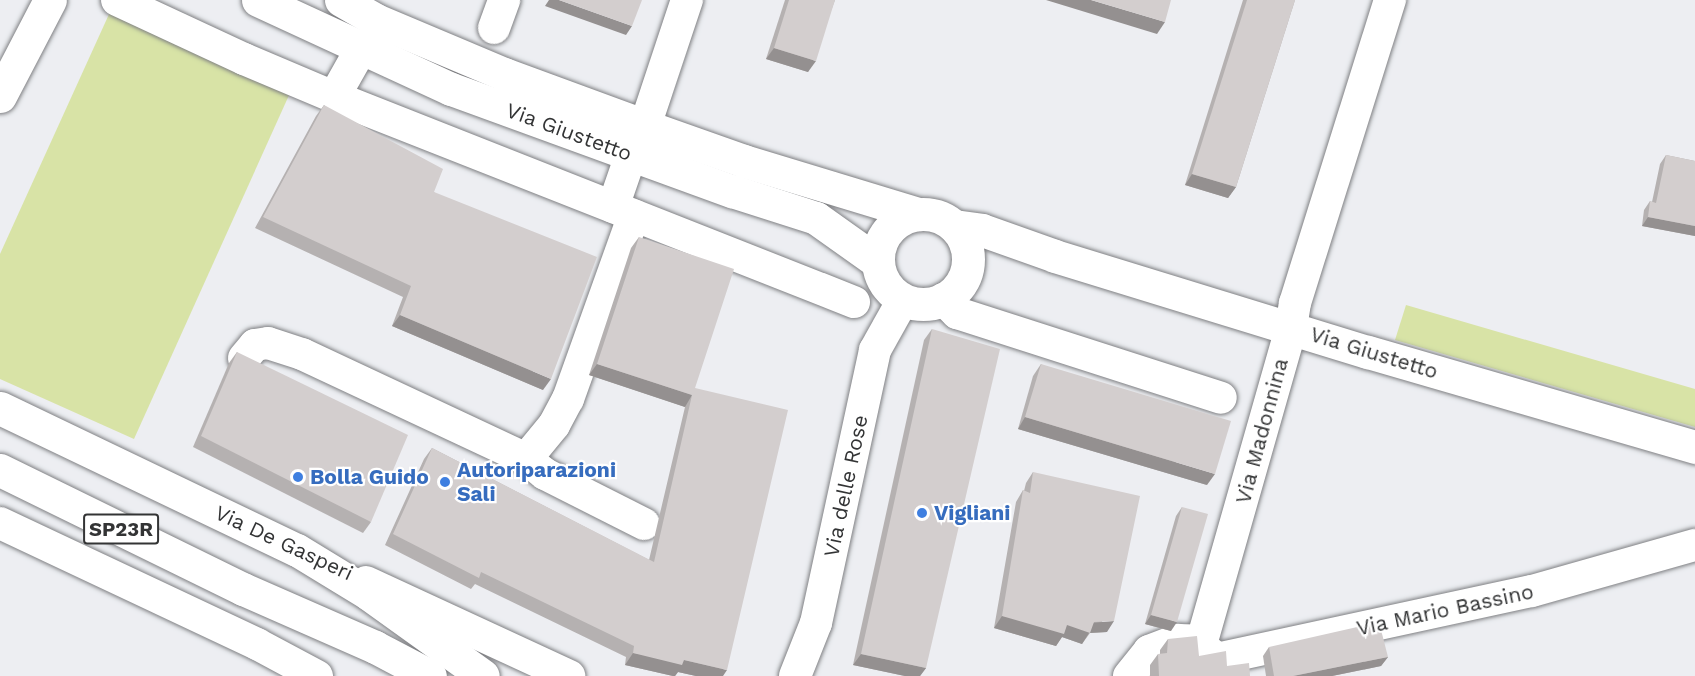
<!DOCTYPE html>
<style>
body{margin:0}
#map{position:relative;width:1695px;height:676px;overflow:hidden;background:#edeef2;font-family:"Work Sans",sans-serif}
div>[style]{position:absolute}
.green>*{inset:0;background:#d8e3a6}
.roads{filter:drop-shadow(0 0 2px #7f8083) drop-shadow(0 0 2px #7f8083)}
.minor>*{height:32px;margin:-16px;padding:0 16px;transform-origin:16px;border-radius:16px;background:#fff}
.major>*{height:33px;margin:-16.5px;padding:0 16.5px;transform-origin:16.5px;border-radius:16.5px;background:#fff}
.major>.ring{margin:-16.5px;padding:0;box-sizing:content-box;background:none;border:33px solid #fff;border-radius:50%}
.highway>*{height:33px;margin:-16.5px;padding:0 16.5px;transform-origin:16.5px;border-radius:16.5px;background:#fff}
.wall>*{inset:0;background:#b5b1b1}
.shaded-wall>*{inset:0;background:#949090}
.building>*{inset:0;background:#d3cece}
.dots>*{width:16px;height:16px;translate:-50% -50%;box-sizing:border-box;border:3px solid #fff;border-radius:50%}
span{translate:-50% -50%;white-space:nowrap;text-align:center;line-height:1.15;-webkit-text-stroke:4.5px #fff;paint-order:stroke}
.shield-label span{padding:2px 4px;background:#fff;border:2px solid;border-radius:4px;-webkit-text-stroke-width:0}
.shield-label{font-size:20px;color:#333435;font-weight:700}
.street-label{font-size:21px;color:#333435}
.shop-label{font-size:21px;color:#366cbe;font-weight:700}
.left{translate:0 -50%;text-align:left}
</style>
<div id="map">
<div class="green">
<i style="clip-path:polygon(110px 12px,290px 93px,134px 439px,0 379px,0 254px)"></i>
<i style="clip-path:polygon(1406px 305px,1695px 389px,1695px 427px,1395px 340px)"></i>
</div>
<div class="roads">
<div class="minor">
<i style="left:117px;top:0;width:140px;rotate:24.9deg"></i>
<i style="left:244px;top:59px;width:98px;rotate:22.9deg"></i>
<i style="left:334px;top:97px;width:559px;rotate:21.52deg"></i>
<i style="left:494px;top:28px;width:30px;rotate:-70deg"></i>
<i style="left:334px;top:97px;width:55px;rotate:-60.6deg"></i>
<i style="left:613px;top:207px;width:55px;rotate:-70.9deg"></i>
<i style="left:631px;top:155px;width:32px;rotate:-64deg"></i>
<i style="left:645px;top:126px;width:133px;rotate:-71.6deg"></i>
<i style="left:943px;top:299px;width:20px;rotate:45deg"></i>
<i style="left:957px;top:313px;width:277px;rotate:17.8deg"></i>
<i style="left:244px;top:358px;width:17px;rotate:-50deg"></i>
<i style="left:255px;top:345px;width:13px;rotate:-9deg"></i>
<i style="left:268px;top:343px;width:36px;rotate:18deg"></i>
<i style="left:302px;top:354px;width:247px;rotate:25.1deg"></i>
<i style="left:526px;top:459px;width:44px;rotate:-50.5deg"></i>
<i style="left:554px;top:425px;width:30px;rotate:-62deg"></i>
<i style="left:568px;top:399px;width:195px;rotate:-70.3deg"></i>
<i style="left:526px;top:459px;width:24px;rotate:38deg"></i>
<i style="left:545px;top:474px;width:111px;rotate:26.8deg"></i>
<i style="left:0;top:523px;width:284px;rotate:25.2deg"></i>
<i style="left:257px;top:644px;width:68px;rotate:28.1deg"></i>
<i style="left:366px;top:582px;width:224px;rotate:24.8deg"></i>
<i style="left:1202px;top:641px;width:7px;rotate:74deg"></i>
<i style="left:1204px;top:648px;width:17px;rotate:40deg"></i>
<i style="left:1217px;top:659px;width:322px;rotate:-12.2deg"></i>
<i style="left:1532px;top:591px;width:169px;rotate:-15.8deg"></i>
<i style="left:795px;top:676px;width:57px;rotate:-68.4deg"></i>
<i style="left:816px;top:623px;width:279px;rotate:-77.8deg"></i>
<i style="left:875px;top:350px;width:57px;rotate:-60.8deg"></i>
<i style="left:1129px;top:676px;width:32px;rotate:-51deg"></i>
<i style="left:1149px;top:651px;width:31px;rotate:-21deg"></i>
<i style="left:1178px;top:640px;width:24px;rotate:2deg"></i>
<i style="left:1202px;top:641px;width:325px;rotate:-74.1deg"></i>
<i style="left:1291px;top:328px;width:25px;rotate:-81deg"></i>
<i style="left:1295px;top:303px;width:318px;rotate:-72.6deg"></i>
</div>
<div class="major">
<i style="left:258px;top:0;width:213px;rotate:24.8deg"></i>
<i style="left:451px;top:89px;width:299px;rotate:20deg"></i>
<i style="left:732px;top:191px;width:88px;rotate:17.8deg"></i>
<i style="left:816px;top:218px;width:76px;rotate:35.4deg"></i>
<i style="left:341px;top:0;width:40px;rotate:29.7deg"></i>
<i style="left:376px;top:20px;width:139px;rotate:22.9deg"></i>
<i style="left:504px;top:74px;width:150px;rotate:20.2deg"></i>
<i style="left:645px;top:126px;width:105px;rotate:19.5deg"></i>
<i style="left:744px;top:161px;width:182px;rotate:16.9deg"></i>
<i style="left:0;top:96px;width:108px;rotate:-62.5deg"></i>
<i class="ring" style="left:878px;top:214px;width:57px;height:57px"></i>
<i style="left:954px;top:226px;width:28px;rotate:8deg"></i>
<i style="left:982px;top:230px;width:77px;rotate:19.6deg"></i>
<i style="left:1055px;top:256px;width:327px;rotate:17.1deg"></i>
<i style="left:1368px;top:352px;width:341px;rotate:16.2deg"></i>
<i style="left:0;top:408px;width:329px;rotate:25.6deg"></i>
<i style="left:0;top:470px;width:271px;rotate:26.1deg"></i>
</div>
<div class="highway">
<i style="left:297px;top:550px;width:84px;rotate:31.4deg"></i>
<i style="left:369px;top:594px;width:140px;rotate:35.7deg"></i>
<i style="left:243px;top:589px;width:144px;rotate:23.7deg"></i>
<i style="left:375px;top:647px;width:62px;rotate:27.8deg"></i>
</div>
</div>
<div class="wall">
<i style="clip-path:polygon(785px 0,835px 0,808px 72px,766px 59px)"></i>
<i style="clip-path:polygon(1243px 0,1295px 0,1236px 187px,1228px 198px,1185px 185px)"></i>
<i style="clip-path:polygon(324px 105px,434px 192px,543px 390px,392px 326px,403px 297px,255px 228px,316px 116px)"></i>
<i style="clip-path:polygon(1666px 155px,1695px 161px,1695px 236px,1642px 226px,1644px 210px,1650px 201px,1652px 202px,1660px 164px)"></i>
<i style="clip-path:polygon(639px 237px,695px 388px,723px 676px,696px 676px,678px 672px,675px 676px,673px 676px,625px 665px,626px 657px,475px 584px,471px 589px,385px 545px,424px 459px,432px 448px,649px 560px,685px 407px,589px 375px,631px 248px)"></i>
<i style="clip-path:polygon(932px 329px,926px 668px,920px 676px,905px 676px,853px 665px,924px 340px)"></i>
<i style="clip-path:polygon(237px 352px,371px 522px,363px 533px,193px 447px,229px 363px)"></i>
<i style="clip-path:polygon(1041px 364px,1207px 485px,1018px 429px,1033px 376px)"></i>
<i style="clip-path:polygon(1033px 472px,1107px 632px,1090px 633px,1082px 644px,1062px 637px,1056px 646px,994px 628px,1016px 502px,1023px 490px,1024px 491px,1026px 483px)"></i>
<i style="clip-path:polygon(1182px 507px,1171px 631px,1145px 624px,1176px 516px)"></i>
<i style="clip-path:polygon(1168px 639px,1199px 656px,1227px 666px,1250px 676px,1150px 676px,1150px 665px,1158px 654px,1160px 654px,1160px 650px)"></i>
<i style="clip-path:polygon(1269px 647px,1388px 657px,1381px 666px,1332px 676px,1266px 676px,1263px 656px)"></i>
</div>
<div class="shaded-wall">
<i style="clip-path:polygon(549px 0,559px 0,632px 26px,626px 35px,545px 6px)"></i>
<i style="clip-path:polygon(1046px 0,1091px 0,1165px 22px,1157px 34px)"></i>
<i style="clip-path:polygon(774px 48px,816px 61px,808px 72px,766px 59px)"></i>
<i style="clip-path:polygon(1192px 174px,1236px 187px,1228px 198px,1185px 185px)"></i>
<i style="clip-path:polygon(1648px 217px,1695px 226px,1695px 236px,1642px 226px)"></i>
<i style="clip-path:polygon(400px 315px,551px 379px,543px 390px,392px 326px)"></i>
<i style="clip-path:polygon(597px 364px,692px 395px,685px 407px,589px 375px)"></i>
<i style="clip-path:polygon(1025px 417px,1215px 474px,1207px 485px,1018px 429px)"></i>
<i style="clip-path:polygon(1151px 615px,1177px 622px,1171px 631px,1145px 624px)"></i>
<i style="clip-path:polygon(1002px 616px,1067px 625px,1114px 621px,1107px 632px,1089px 633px,1082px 644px,1062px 637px,1056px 646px,994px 628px)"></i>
<i style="clip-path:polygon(633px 653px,684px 660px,727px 670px,723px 676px,696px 676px,678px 672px,675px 676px,673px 676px,625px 665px)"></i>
<i style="clip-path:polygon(861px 654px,926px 668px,920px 676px,905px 676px,853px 665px)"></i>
<i style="clip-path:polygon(1388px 657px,1381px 666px,1332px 676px,1293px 676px)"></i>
</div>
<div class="building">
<i style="clip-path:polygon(559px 0,642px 0,632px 26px)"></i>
<i style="clip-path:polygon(789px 0,835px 0,816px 61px,774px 48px)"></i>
<i style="clip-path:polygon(1091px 0,1171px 0,1165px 22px)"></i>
<i style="clip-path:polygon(1247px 0,1295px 0,1236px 187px,1192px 174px)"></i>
<i style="clip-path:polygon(324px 105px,443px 169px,434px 192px,597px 257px,551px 379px,400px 315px,411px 286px,263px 217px)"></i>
<i style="clip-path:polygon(1666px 155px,1695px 161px,1695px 226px,1648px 217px,1650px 201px,1656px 203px)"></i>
<i style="clip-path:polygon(639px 237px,734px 269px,695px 388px,788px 410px,727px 670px,684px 660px,682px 665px,633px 653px,634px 646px,481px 572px,479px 578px,393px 534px,432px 448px,654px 562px,692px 395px,597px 364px)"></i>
<i style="clip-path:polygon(932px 329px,1000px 349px,926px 668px,861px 654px)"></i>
<i style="clip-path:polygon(237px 352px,408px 435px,371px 522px,201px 436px)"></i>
<i style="clip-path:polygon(1041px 364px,1231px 421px,1215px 474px,1025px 417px)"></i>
<i style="clip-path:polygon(1033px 472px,1140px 496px,1114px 621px,1094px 622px,1090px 633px,1067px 625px,1064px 634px,1002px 616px,1023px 490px,1030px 493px)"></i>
<i style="clip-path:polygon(1182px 507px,1208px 514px,1177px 622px,1151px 615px)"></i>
<i style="clip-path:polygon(1379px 622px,1388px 657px,1293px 676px,1274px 676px,1269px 647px)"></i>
<i style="clip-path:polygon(1197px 636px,1199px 656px,1226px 651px,1227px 666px,1249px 663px,1250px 676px,1159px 676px,1158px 654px,1167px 653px,1168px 639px)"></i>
</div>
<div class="dots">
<i style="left:298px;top:477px;background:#3f7fe0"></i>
<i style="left:445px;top:482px;background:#3f7fe0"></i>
<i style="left:922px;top:513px;background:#3f7fe0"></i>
</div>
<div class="shield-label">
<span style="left:121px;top:529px">SP23R</span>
</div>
<div class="street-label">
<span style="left:569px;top:132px;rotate:20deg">Via Giustetto</span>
<span style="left:1374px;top:353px;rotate:17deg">Via Giustetto</span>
<span style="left:1262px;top:431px;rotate:-75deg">Via Madonnina</span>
<span style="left:846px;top:486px;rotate:-78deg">Via delle Rose</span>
<span style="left:284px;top:543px;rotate:25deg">Via De Gasperi</span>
<span style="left:1445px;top:610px;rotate:-12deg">Via Mario Bassino</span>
</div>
<div class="shop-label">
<span class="left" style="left:457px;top:482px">Autoriparazioni<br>Sali</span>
<span class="left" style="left:310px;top:477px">Bolla Guido</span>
<span class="left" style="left:934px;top:513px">Vigliani</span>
</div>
</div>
